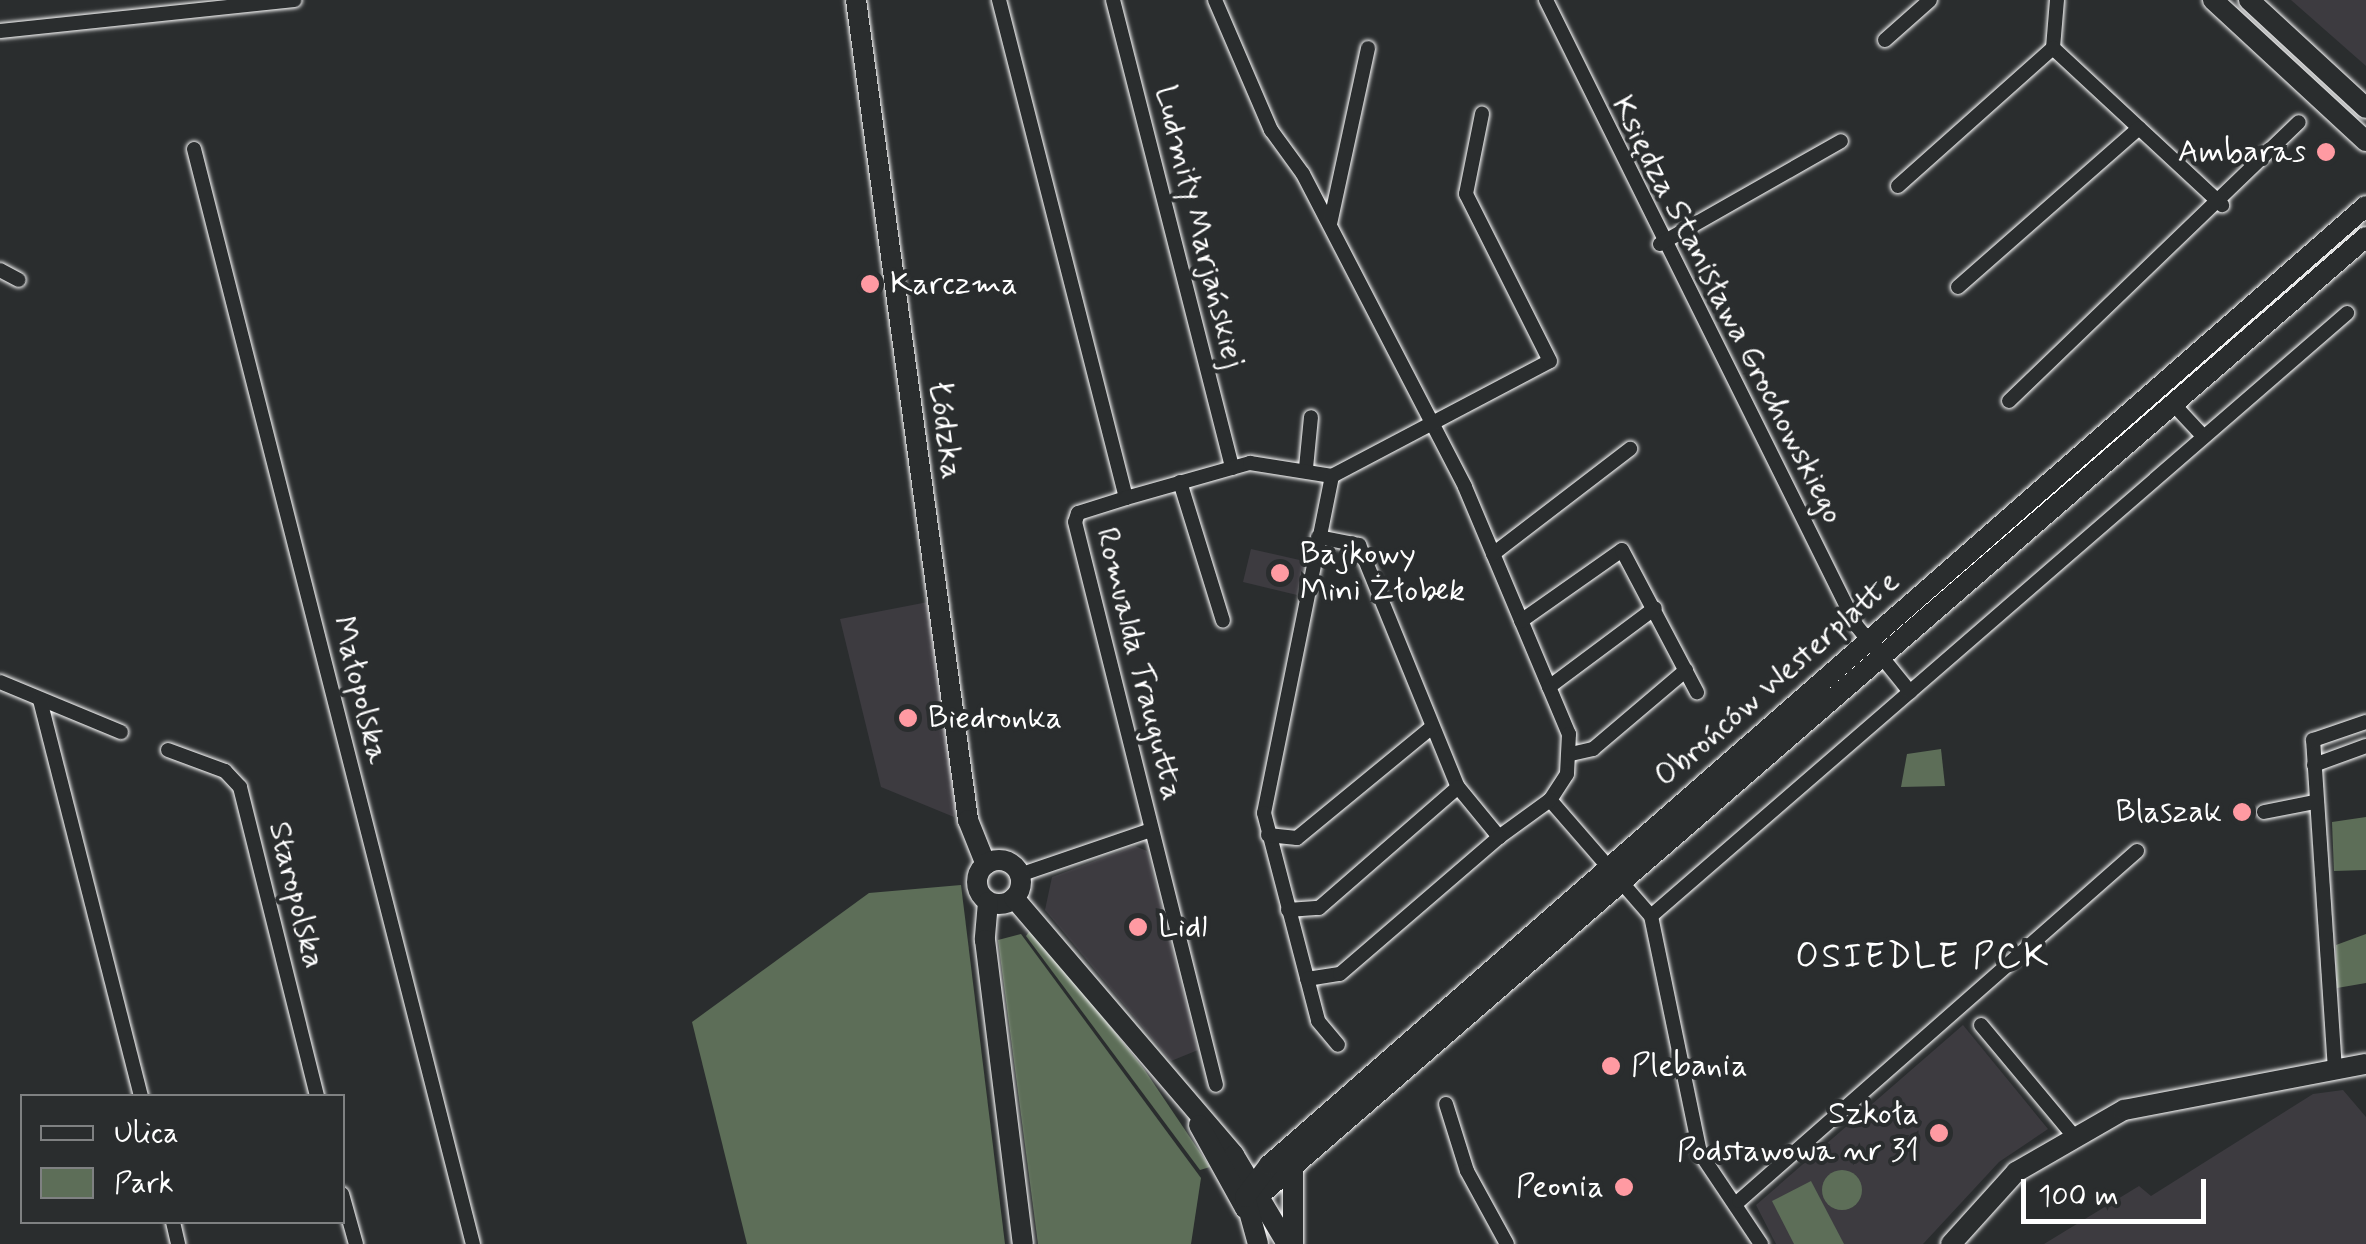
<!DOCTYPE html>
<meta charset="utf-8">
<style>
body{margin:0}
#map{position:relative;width:2366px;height:1244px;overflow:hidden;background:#2a2d2e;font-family:Mynerve,sans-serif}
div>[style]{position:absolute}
.built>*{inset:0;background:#3d3b40}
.green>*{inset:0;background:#5d6e58}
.round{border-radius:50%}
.roads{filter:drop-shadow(0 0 2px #fff) drop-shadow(0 0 2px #fff)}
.street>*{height:14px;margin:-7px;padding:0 7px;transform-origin:7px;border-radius:7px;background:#2a2d2e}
.secondary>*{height:20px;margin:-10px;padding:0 10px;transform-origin:10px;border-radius:10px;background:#2a2d2e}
.secondary>.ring{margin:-10px;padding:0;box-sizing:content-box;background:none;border:20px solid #2a2d2e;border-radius:50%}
.dots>*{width:28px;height:28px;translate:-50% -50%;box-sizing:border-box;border:5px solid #2a2d2e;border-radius:50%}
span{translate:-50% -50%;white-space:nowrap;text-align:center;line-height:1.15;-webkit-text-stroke:8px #2a2d2e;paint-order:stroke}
.poi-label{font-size:32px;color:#fff}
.right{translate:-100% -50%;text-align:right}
.left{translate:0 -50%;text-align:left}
.street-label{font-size:32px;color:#fff}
.neighbourhood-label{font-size:35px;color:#fff;letter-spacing:2.5px}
.legend{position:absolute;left:20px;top:1094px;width:325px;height:130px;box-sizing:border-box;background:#2a2d2e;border:2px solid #7f8182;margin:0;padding:12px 18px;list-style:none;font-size:30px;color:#fff}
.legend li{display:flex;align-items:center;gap:20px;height:50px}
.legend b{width:50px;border:2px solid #7f8182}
.scale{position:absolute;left:2021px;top:1179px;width:185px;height:45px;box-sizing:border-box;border:5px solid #fff;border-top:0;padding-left:12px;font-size:30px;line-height:35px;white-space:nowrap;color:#fff;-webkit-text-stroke:8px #2a2d2e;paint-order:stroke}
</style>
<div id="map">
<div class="built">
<i style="clip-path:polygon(2291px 0,2366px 0,2366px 66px)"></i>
<i style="clip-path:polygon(1251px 549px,1304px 561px,1297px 595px,1243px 582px)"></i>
<i style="clip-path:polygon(928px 602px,956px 805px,954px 817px,881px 787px,840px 619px)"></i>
<i style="clip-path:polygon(1135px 846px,1147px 851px,1198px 1050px,1171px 1061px,1045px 910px,1052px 877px)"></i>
<i style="clip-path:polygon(1963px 1025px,2048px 1129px,1999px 1162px,1923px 1244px,1776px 1244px,1756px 1205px)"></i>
<i style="clip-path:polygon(2343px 1090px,2366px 1117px,2366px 1244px,2044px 1244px,2139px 1186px,2151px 1196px,2313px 1094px)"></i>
</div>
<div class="green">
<i style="clip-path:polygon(1941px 749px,1945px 786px,1901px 787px,1907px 754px)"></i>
<i style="clip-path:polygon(2366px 817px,2366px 870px,2334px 871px,2332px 822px)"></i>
<i style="clip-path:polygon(961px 885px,1005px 1244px,747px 1244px,692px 1022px,869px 893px)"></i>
<i style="clip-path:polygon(1032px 928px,1144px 1069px,1210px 1167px,1200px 1170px,1026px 936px)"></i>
<i style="clip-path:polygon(1021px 934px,1201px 1178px,1191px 1244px,1038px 1244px,998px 940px)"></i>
<i style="clip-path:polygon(2366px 934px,2366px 983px,2337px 988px,2336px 945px)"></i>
<i class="round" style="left:1822px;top:1170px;width:40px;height:40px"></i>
<i style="clip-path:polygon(1811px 1181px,1844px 1244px,1794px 1244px,1772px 1201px)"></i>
</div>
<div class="roads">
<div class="street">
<i style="left:999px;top:0;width:514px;rotate:75.69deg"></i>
<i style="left:1126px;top:498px;width:50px;rotate:162.6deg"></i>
<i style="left:1078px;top:513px;width:9px;rotate:108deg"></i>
<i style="left:1075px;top:522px;width:580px;rotate:75.94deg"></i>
<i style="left:1113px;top:0;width:483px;rotate:75.7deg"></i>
<i style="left:1215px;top:0;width:142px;rotate:66.7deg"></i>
<i style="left:1271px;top:130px;width:54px;rotate:54deg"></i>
<i style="left:1303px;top:174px;width:352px;rotate:62.6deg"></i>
<i style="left:1465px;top:487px;width:268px;rotate:67.2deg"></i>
<i style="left:1569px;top:734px;width:40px;rotate:92.9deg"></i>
<i style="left:1567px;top:774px;width:31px;rotate:123deg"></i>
<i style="left:1550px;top:800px;width:154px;rotate:49deg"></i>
<i style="left:1651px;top:916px;width:921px;rotate:-40.9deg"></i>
<i style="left:1546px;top:0;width:698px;rotate:63.62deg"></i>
<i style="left:1856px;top:625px;width:86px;rotate:51.1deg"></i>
<i style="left:2057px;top:0;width:48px;rotate:94.8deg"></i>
<i style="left:2053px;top:48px;width:231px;rotate:42.9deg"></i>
<i style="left:0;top:31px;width:296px;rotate:-6deg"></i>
<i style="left:1885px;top:40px;width:60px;rotate:-41.6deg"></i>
<i style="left:194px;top:149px;width:1130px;rotate:75.71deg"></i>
<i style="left:1898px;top:186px;width:208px;rotate:-41.7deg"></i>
<i style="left:1330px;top:224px;width:180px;rotate:-77.8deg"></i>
<i style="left:1660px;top:244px;width:208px;rotate:-29.6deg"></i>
<i style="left:0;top:270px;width:21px;rotate:28deg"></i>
<i style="left:1958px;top:287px;width:241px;rotate:-41.3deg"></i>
<i style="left:2009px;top:401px;width:402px;rotate:-43.9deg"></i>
<i style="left:2176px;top:407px;width:38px;rotate:47deg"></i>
<i style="left:1306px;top:468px;width:51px;rotate:-84.4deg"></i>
<i style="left:1332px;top:476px;width:344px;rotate:101.4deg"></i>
<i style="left:1264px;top:813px;width:215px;rotate:75.4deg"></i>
<i style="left:1318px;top:1021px;width:31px;rotate:50deg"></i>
<i style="left:1180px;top:482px;width:145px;rotate:72.8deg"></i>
<i style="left:1126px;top:498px;width:129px;rotate:-15.8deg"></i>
<i style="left:1250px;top:463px;width:83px;rotate:9deg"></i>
<i style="left:1332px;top:476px;width:246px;rotate:-27.8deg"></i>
<i style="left:1550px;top:361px;width:187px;rotate:-116.7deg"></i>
<i style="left:1466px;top:194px;width:82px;rotate:-78.7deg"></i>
<i style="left:1318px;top:537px;width:42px;rotate:11deg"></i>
<i style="left:1359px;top:545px;width:261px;rotate:67.8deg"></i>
<i style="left:1458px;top:787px;width:65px;rotate:50.6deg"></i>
<i style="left:1499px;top:837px;width:63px;rotate:-36deg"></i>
<i style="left:1493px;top:554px;width:173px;rotate:-37.5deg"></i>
<i style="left:1521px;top:621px;width:123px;rotate:-35.1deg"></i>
<i style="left:1622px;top:550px;width:161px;rotate:62.2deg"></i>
<i style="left:0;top:682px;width:131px;rotate:22.5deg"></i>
<i style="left:1549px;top:687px;width:132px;rotate:-36.7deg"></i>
<i style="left:40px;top:700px;width:409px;rotate:75.7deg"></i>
<i style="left:168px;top:750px;width:61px;rotate:20.2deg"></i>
<i style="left:225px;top:771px;width:22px;rotate:47deg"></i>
<i style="left:240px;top:787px;width:318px;rotate:76deg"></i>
<i style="left:1571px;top:754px;width:23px;rotate:-13deg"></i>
<i style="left:1593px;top:749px;width:122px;rotate:-40.3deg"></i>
<i style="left:2314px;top:765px;width:55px;rotate:-20.1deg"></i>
<i style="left:2264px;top:812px;width:52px;rotate:-11.1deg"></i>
<i style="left:1268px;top:835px;width:29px;rotate:6deg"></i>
<i style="left:1297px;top:838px;width:175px;rotate:-39.4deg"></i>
<i style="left:1019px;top:875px;width:139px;rotate:-18.8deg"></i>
<i style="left:1288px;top:910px;width:31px;rotate:-4deg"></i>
<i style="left:1319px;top:908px;width:184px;rotate:-41deg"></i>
<i style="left:1651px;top:916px;width:242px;rotate:78.3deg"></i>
<i style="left:1700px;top:1153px;width:110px;rotate:56.2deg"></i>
<i style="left:1307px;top:979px;width:33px;rotate:-9deg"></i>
<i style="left:1340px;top:974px;width:210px;rotate:-40.7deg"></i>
<i style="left:1981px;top:1025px;width:143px;rotate:50.1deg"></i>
<i style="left:2335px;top:1070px;width:331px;rotate:-93.8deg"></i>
<i style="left:2313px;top:740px;width:56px;rotate:-18.8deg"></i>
<i style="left:1446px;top:1104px;width:70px;rotate:72.6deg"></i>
<i style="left:1467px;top:1171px;width:83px;rotate:61.3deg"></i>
<i style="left:342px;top:1194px;width:52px;rotate:74.4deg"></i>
<i style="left:1739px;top:1201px;width:530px;rotate:-41.33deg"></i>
<i style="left:173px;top:1222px;width:23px;rotate:77deg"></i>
</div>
<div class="secondary">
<i style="left:856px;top:0;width:828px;rotate:82.22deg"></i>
<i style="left:968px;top:820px;width:48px;rotate:68.2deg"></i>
<i style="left:2213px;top:0;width:208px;rotate:42.7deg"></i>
<i style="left:2249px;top:0;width:159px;rotate:42.7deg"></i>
<i class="ring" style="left:977px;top:860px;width:24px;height:24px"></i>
<i style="left:1014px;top:898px;width:338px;rotate:49.4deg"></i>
<i style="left:1234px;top:1155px;width:104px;rotate:59.2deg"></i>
<i style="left:988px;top:902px;width:38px;rotate:95deg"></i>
<i style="left:985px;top:940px;width:306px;rotate:82.9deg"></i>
<i style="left:1199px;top:1125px;width:95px;rotate:61deg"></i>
<i style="left:1245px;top:1208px;width:1483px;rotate:-40.9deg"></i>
<i style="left:1258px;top:1244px;width:49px;rotate:-105.5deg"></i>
<i style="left:1245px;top:1197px;width:40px;rotate:-53deg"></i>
<i style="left:1269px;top:1165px;width:1457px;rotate:-41.16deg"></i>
<i style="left:1293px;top:1244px;width:73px;rotate:-90deg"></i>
<i style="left:1951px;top:1244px;width:97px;rotate:-47.9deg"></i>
<i style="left:2016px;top:1172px;width:125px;rotate:-29.9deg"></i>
<i style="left:2124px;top:1110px;width:246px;rotate:-10.8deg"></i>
</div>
</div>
<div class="dots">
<i style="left:2326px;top:152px;background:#ff9aa2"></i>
<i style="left:870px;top:284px;background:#ff9aa2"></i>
<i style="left:1280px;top:573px;background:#ff9aa2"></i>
<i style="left:908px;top:718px;background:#ff9aa2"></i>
<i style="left:2242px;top:812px;background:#ff9aa2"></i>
<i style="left:1138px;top:927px;background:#ff9aa2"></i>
<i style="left:1611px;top:1066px;background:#ff9aa2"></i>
<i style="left:1939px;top:1133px;background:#ff9aa2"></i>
<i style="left:1624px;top:1187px;background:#ff9aa2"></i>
</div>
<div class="poi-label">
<span class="right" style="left:2306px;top:152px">Ambaras</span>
<span class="left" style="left:890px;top:284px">Karczma</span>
<span class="left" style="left:1300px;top:573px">Bajkowy<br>Mini Żłobek</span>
<span class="left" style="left:928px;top:718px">Biedronka</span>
<span class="right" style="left:2222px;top:812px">Blaszak</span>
<span class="left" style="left:1158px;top:927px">Lidl</span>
<span class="left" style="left:1631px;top:1066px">Plebania</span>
<span class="right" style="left:1919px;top:1133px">Szkoła<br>Podstawowa nr 31</span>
<span class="right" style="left:1604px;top:1187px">Peonia</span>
</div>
<div class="street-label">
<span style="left:1199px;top:227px;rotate:76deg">Ludmiły Marjańskiej</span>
<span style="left:1727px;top:310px;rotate:63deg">Księdza Stanisława Grochowskiego</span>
<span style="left:945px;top:430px;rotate:82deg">Łódzka</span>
<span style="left:1139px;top:664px;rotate:76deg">Romualda Traugutta</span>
<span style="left:1777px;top:679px;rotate:-41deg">Obrońców Westerplatte</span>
<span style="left:360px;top:690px;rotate:76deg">Małopolska</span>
<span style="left:296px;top:895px;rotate:76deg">Staropolska</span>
</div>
<div class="neighbourhood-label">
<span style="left:1923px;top:957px">OSIEDLE PCK</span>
</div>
<ul class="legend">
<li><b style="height:12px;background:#2a2d2e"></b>Ulica</li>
<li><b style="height:28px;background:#5d6e58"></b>Park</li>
</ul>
<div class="scale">100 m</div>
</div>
